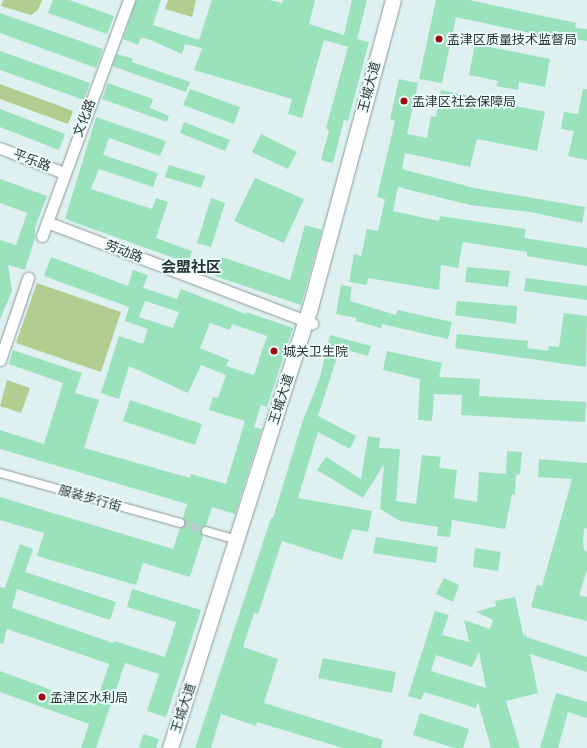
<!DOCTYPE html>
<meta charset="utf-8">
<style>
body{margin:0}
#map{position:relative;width:587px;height:748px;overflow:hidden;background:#dff0f0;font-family:Cabin,"Noto Sans SC",sans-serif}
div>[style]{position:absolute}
.green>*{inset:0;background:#b3cd91}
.building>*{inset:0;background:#9ae2bc}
.pedestrian-tunnel>*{height:8px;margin-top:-4px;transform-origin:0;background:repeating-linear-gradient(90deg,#bbcaca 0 8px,transparent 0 12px)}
.roads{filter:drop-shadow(0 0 1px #899999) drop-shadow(0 0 1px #899999)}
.pedestrian>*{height:8px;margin:-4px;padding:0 4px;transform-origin:4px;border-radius:4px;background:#fff}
.minor>*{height:11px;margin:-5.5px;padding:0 5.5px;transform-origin:5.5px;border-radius:5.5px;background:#fff}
.secondary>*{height:15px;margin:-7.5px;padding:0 7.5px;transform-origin:7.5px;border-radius:7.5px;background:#fff}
.dots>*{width:11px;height:11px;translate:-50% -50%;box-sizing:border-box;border:2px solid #ecfefd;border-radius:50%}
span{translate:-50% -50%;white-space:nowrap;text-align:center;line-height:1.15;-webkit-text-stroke:3.5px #ecfefd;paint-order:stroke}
.poi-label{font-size:13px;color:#2d3433}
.left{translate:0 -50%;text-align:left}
.street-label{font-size:13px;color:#2d3433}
.quarter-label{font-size:15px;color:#273535;font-weight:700}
</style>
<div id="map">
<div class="green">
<i style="clip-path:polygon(3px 0,42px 0,38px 10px,31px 15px,1px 6px)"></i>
<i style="clip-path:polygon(168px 0,196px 0,192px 17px,165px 9px)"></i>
<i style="clip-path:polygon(0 84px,73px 111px,68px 124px,0 99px)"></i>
<i style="clip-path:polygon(37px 283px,121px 312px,101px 372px,16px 343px)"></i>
<i style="clip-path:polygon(7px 380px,30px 388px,21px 413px,0 406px)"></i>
</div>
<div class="building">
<i style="clip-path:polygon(53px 0,69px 0,114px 16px,107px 34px,48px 13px)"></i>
<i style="clip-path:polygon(136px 0,161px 0,153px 25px,199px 40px,212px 0,269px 0,282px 3px,283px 0,315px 0,309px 24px,344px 35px,352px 0,367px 0,357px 39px,369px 42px,348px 121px,344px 120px,333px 163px,321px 160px,329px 131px,326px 128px,348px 47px,324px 40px,302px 118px,288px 114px,292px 99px,194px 70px,202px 48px,185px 44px,182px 54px,148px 39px,141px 38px,138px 45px,123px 39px)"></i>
<i style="clip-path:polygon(436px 0,469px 0,576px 23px,575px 28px,587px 29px,587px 41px,572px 39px,571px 42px,456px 17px,442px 83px,419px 79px)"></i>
<i style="clip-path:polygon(0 13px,103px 49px,96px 68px,0 33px)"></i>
<i style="clip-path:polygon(475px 44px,550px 59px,545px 87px,519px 82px,518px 90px,496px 86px,498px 81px,469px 75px)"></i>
<i style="clip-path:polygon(0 51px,90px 83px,84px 100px,0 70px)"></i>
<i style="clip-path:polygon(117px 54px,133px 59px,132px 62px,190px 82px,186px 92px,112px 66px)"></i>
<i style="clip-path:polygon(399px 79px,418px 83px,407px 134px,427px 138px,431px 116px,436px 117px,441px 90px,545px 112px,537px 151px,477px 139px,470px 167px,405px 153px,402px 169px,474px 188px,585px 207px,582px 223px,530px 212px,470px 205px,398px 187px,393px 211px,439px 221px,440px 216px,526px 229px,524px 238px,587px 248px,587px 266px,527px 256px,527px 252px,463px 242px,458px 268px,441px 265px,439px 290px,368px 278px,367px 285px,349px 282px,354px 254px,361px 256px,367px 229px,378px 231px,385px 199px,377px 197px,395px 121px,390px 119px)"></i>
<i style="clip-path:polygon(108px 83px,153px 99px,150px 108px,169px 116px,167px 122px,102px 99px)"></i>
<i style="clip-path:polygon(190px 89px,240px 107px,234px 124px,183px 105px)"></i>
<i style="clip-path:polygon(583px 89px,587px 89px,587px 160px,568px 156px,574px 131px,561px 129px,564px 112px,578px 114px)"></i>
<i style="clip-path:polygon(0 109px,65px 134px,59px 150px,0 127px)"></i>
<i style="clip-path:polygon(96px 117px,166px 141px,160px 156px,109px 138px,103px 155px,158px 173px,153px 187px,99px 169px,91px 189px,152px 209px,156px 198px,168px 202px,156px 238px,192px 251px,188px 263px,65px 219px)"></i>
<i style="clip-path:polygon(184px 122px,230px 140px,225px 151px,180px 133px)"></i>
<i style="clip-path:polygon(261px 134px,297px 152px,288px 169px,252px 152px)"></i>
<i style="clip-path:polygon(169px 165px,205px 176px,201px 188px,165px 177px)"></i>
<i style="clip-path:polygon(255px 178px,304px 199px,284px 243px,234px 221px)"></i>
<i style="clip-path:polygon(0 179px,47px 196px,35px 227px,35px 238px,25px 270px,8px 265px,12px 291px,0 319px,0 240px,16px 245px,27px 213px,0 203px)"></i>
<i style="clip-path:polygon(211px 198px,225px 203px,211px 247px,197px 243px)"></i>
<i style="clip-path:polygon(305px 225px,322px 230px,301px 305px,215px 276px,222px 257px,290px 280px)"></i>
<i style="clip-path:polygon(evenodd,51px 257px,128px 286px,133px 270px,148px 275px,143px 288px,177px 299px,181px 289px,246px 314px,246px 312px,293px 328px,267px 407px,261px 405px,254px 427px,262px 429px,235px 514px,212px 507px,206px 526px,201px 529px,203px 536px,190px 577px,143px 563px,136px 585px,37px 556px,44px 533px,0 520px,0 497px,173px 549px,180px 528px,185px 525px,183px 518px,187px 504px,0 449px,0 430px,44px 444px,63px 383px,9px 364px,13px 350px,82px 373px,75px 393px,99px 400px,84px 448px,190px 478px,191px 474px,226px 484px,245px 421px,209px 410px,213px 397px,218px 398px,226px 375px,201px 365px,188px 393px,129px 366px,119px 399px,101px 393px,119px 336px,143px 344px,148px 329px,125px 321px,129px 307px,44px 276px,51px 257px,145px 301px,179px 312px,173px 328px,139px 317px,145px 301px,51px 257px,210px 323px,230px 330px,232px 324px,267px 336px,254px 375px,226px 366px,229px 360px,200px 348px,210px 323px)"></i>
<i style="clip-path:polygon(467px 267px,510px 271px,508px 287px,465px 282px)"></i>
<i style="clip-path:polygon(526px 278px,587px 286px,587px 300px,524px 291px)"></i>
<i style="clip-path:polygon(341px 285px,352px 287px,350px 301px,396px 315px,398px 310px,452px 322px,448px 339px,382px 324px,381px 328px,356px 321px,356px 318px,336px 314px)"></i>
<i style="clip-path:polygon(457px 301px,517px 306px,516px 324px,455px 315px)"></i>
<i style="clip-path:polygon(564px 313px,587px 316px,586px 367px,455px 348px,457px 334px,528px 341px,527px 348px,548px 351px,549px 346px,559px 347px)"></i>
<i style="clip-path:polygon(330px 335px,371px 346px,368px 356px,340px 348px,318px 416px,356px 436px,350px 449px,318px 432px,298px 498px,372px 511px,368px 532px,352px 529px,342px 560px,282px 541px,258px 614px,254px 613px,243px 647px,278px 659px,264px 703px,383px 740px,381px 748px,343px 748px,257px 722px,256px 726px,221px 714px,211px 748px,195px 748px,271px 518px,273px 518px,302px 423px,320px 377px)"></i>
<i style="clip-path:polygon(387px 351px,442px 363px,439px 377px,480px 379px,479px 396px,586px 402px,585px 422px,461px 415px,462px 395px,434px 394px,432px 421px,418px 420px,420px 379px,383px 370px)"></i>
<i style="clip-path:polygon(130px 400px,202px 424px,195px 445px,123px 421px)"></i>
<i style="clip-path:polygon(368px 436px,380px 438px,379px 448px,400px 449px,396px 501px,416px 504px,422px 455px,441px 457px,439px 468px,457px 470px,454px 498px,477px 502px,479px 472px,506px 474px,507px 451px,522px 452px,520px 474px,516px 475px,515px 495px,512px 494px,505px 529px,452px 520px,450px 537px,437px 536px,438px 527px,400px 521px,380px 509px,384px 464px,363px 498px,317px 470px,326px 457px,361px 479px)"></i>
<i style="clip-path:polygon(539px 459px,587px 463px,587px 528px,584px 529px,583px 541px,584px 550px,587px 552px,587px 570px,579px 595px,587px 597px,587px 621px,531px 607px,537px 585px,542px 586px,572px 479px,538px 477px)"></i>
<i style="clip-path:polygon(376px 537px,438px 547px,436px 563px,373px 553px)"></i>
<i style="clip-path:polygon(20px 544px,33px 549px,25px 572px,116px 602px,110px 620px,17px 589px,12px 608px,113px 643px,114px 641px,165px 657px,176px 622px,127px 607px,132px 589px,201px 610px,166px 717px,147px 711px,159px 674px,125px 663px,96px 748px,81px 748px,89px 724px,0 692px,0 671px,95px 706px,109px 664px,7px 629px,3px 644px,0 643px,0 587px,5px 588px)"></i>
<i style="clip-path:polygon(475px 548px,501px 552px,498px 571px,473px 567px)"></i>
<i style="clip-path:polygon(444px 578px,459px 585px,453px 602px,436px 594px)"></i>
<i style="clip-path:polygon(evenodd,515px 597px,524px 638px,525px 632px,526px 637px,587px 657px,587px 672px,530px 654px,538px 693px,506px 701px,520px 748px,491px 748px,478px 702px,476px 708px,424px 692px,421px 700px,408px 696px,435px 611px,449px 615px,442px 635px,469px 642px,464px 620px,490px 629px,493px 620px,476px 612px,496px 606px,495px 601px,515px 597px,479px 652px,486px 688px,431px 671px,436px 655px,472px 667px,479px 652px)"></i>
<i style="clip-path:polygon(323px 658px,396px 672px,392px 693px,318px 678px)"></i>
<i style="clip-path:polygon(556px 693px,587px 702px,587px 718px,568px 712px,558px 748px,540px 748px)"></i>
<i style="clip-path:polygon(420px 713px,469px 729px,463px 748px,454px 748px,413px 735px)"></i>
<i style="clip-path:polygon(143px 734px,159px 739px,156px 748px,139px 748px)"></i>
</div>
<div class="pedestrian-tunnel">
<i style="left:180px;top:523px;width:27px;rotate:17deg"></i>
</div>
<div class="roads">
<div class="pedestrian">
<i style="left:0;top:473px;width:187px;rotate:15.5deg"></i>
<i style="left:206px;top:531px;width:33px;rotate:16deg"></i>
</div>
<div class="minor">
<i style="left:0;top:148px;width:69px;rotate:21.3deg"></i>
<i style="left:47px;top:222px;width:284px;rotate:20.9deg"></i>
<i style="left:42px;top:236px;width:252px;rotate:-69.8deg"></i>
<i style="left:0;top:360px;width:87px;rotate:-71.1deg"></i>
</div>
<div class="secondary">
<i style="left:170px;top:748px;width:459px;rotate:-72.4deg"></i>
<i style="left:309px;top:311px;width:322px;rotate:-74.9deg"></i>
</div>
</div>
<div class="dots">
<i style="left:439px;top:39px;background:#a2090f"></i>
<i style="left:404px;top:101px;background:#a2090f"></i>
<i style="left:274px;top:351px;background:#a2090f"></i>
<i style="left:42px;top:697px;background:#a2090f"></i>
</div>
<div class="poi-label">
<span class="left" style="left:447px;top:39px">孟津区质量技术监督局</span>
<span class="left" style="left:412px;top:101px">孟津区社会保障局</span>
<span class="left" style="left:283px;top:351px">城关卫生院</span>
<span class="left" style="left:50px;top:697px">孟津区水利局</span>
</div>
<div class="street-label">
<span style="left:369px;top:87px;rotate:-75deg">王城大道</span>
<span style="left:84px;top:118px;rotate:-69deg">文化路</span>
<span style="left:32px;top:160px;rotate:21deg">平乐路</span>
<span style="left:124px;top:251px;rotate:21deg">劳动路</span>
<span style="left:281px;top:399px;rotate:-72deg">王城大道</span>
<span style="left:90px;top:498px;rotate:16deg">服装步行街</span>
<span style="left:183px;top:708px;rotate:-72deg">王城大道</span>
</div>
<div class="quarter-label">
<span style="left:191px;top:268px">会盟社区</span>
</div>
</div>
